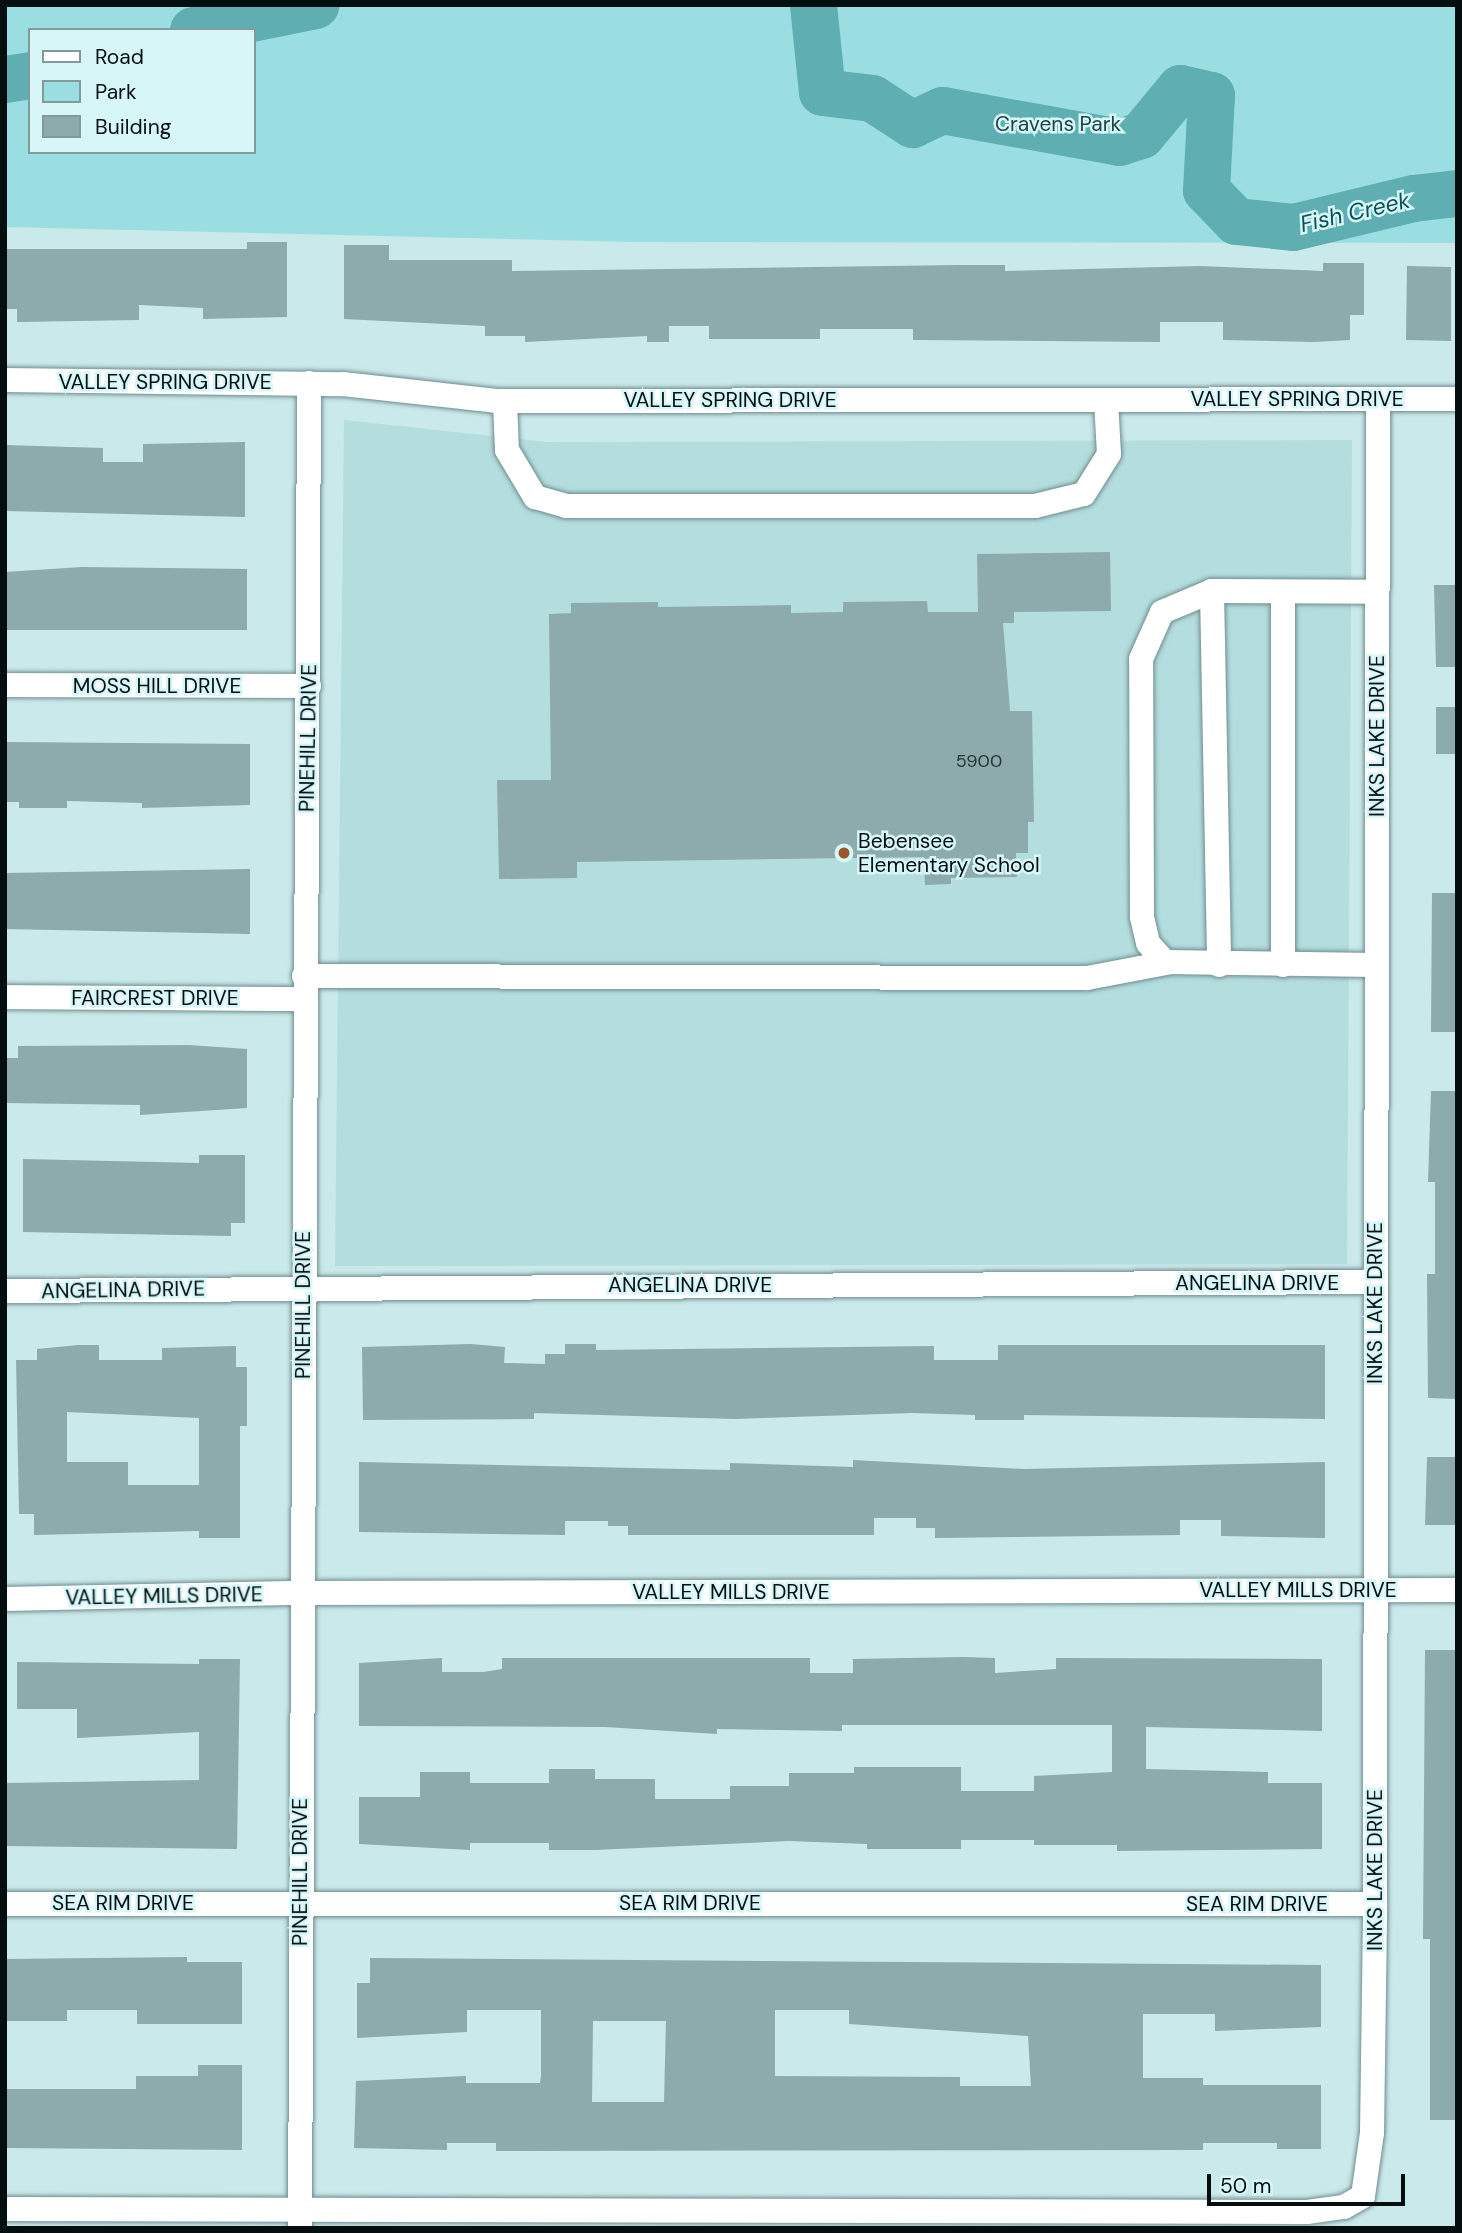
<!DOCTYPE html>
<style>
body{margin:0}
#map{position:relative;width:1462px;height:2233px;overflow:hidden;background:#cae9ea;font-family:"DM Sans",sans-serif}
div>[style]{position:absolute}
.built>*{inset:0;background:#b4ddde}
.green>*{inset:0;background:#9bdee1}
.river>*{height:47px;margin:-23.5px;padding:0 23.5px;transform-origin:23.5px;border-radius:23.5px;background:#5fafb2}
.building>*{inset:0;background:#8daaac}
.roads{filter:drop-shadow(0 0 2px #708d8e) drop-shadow(0 0 2px #708d8e)}
.minor>*{height:24px;margin:-12px;padding:0 12px;transform-origin:12px;border-radius:12px;background:#fff}
.dots>*{width:19px;height:19px;translate:-50% -50%;box-sizing:border-box;border:4px solid #d7f6f8;border-radius:50%}
span{translate:-50% -50%;white-space:nowrap;text-align:center;line-height:1.15;-webkit-text-stroke:5px #d7f6f8;paint-order:stroke}
.number-label{font-size:18px;color:#263536}
.number-label span{-webkit-text-stroke-width:0}
.park-label{font-size:21px;color:#1d4345}
.street-label{font-size:21px;color:#040e0f}
.poi-label{font-size:21px;color:#040e0f}
.left{translate:0 -50%;text-align:left}
.water-label{font-size:23px;color:#085255;font-style:italic}
.frame{position:absolute;inset:0;border:7px solid #040e0f;pointer-events:none}
.legend{position:absolute;left:28px;top:28px;width:228px;height:126px;box-sizing:border-box;background:#d7f6f8;border:2px solid #83999b;margin:0;padding:9px 12px;list-style:none;font-size:21px;color:#040e0f}
.legend li{display:flex;align-items:center;gap:14px;height:35px}
.legend b{width:35px;border:2px solid #83999b}
.scale{position:absolute;left:1207px;top:2174px;width:198px;height:32px;box-sizing:border-box;border:4px solid #040e0f;border-top:0;padding-left:9px;font-size:21px;line-height:24px;white-space:nowrap;color:#040e0f;-webkit-text-stroke:5px #d7f6f8;paint-order:stroke}
</style>
<div id="map">
<div class="built">
<i style="clip-path:polygon(344px 420px,546px 442px,1352px 440px,1347px 1264px,335px 1266px)"></i>
</div>
<div class="green">
<i style="clip-path:polygon(evenodd,5px 5px,1457px 5px,1457px 243px,634px 242px,5px 227px,5px 5px,30px 30px,254px 30px,254px 152px,30px 152px,30px 30px)"></i>
</div>
<div class="river">
<i style="left:813px;top:5px;width:87px;rotate:84.1deg"></i>
<i style="left:822px;top:92px;width:50px;rotate:6.8deg"></i>
<i style="left:872px;top:98px;width:48px;rotate:33deg"></i>
<i style="left:912px;top:124px;width:33px;rotate:-25deg"></i>
<i style="left:942px;top:110px;width:180px;rotate:10.2deg"></i>
<i style="left:1119px;top:142px;width:23px;rotate:-18deg"></i>
<i style="left:1141px;top:135px;width:61px;rotate:-50.3deg"></i>
<i style="left:1180px;top:88px;width:32px;rotate:13deg"></i>
<i style="left:1211px;top:95px;width:95px;rotate:93deg"></i>
<i style="left:1206px;top:190px;width:43px;rotate:45.9deg"></i>
<i style="left:1236px;top:221px;width:57px;rotate:6deg"></i>
<i style="left:1293px;top:227px;width:123px;rotate:-13.6deg"></i>
<i style="left:1413px;top:198px;width:44px;rotate:-6.5deg"></i>
<i style="left:193px;top:30px;width:125px;rotate:-11.6deg"></i>
<i style="left:5px;top:79px;width:25px;rotate:-9deg"></i>
</div>
<div class="building">
<i style="clip-path:polygon(247px 242px,287px 242px,287px 317px,203px 319px,203px 308px,139px 305px,139px 320px,17px 322px,17px 309px,5px 309px,5px 249px,247px 249px)"></i>
<i style="clip-path:polygon(344px 245px,389px 245px,389px 260px,512px 260px,512px 271px,960px 265px,1005px 265px,1005px 271px,1200px 266px,1323px 271px,1323px 263px,1364px 263px,1364px 315px,1350px 315px,1350px 340px,1314px 342px,1223px 340px,1223px 322px,1160px 322px,1160px 342px,913px 340px,913px 329px,820px 329px,820px 339px,709px 339px,709px 326px,669px 326px,669px 342px,647px 342px,647px 336px,525px 342px,525px 336px,485px 336px,485px 326px,344px 319px)"></i>
<i style="clip-path:polygon(1407px 266px,1451px 267px,1451px 341px,1406px 340px)"></i>
<i style="clip-path:polygon(245px 442px,245px 517px,5px 511px,5px 445px,103px 448px,103px 462px,143px 462px,143px 444px)"></i>
<i style="clip-path:polygon(1110px 552px,1111px 611px,1014px 612px,1014px 623px,1003px 623px,1010px 711px,1032px 711px,1034px 822px,1028px 822px,1028px 853px,1016px 853px,1017px 877px,951px 878px,951px 884px,925px 885px,924px 857px,577px 862px,577px 878px,499px 879px,497px 780px,551px 780px,549px 614px,571px 613px,571px 603px,658px 602px,658px 607px,791px 605px,791px 613px,843px 612px,843px 602px,927px 601px,928px 612px,978px 612px,977px 554px)"></i>
<i style="clip-path:polygon(82px 567px,247px 569px,247px 630px,5px 630px,5px 572px)"></i>
<i style="clip-path:polygon(1434px 585px,1457px 585px,1457px 667px,1436px 667px)"></i>
<i style="clip-path:polygon(1436px 707px,1457px 707px,1457px 754px,1436px 754px)"></i>
<i style="clip-path:polygon(5px 742px,250px 744px,250px 805px,142px 808px,142px 803px,67px 801px,67px 808px,19px 808px,19px 802px,5px 802px)"></i>
<i style="clip-path:polygon(250px 869px,250px 934px,5px 929px,5px 873px)"></i>
<i style="clip-path:polygon(1432px 893px,1457px 893px,1457px 1032px,1431px 1032px)"></i>
<i style="clip-path:polygon(189px 1045px,247px 1049px,247px 1108px,140px 1115px,140px 1105px,5px 1103px,5px 1058px,18px 1058px,18px 1046px)"></i>
<i style="clip-path:polygon(1431px 1091px,1457px 1091px,1457px 1399px,1428px 1398px,1427px 1274px,1435px 1274px,1435px 1182px,1428px 1182px)"></i>
<i style="clip-path:polygon(199px 1155px,245px 1155px,245px 1223px,231px 1223px,231px 1236px,23px 1232px,23px 1159px,199px 1163px)"></i>
<i style="clip-path:polygon(471px 1344px,505px 1347px,504px 1363px,545px 1364px,545px 1354px,565px 1354px,565px 1344px,596px 1344px,596px 1350px,934px 1346px,934px 1360px,998px 1360px,998px 1345px,1325px 1345px,1325px 1419px,1024px 1415px,1024px 1420px,975px 1420px,975px 1415px,912px 1413px,734px 1419px,534px 1413px,534px 1419px,363px 1420px,362px 1347px)"></i>
<i style="clip-path:polygon(evenodd,78px 1345px,99px 1345px,99px 1360px,162px 1360px,162px 1348px,236px 1346px,236px 1367px,247px 1367px,247px 1426px,240px 1426px,240px 1538px,199px 1538px,199px 1531px,34px 1535px,34px 1514px,19px 1514px,16px 1360px,37px 1360px,37px 1349px,78px 1345px,67px 1412px,199px 1418px,199px 1485px,128px 1485px,128px 1462px,67px 1462px,67px 1412px)"></i>
<i style="clip-path:polygon(1427px 1457px,1457px 1457px,1457px 1525px,1425px 1525px)"></i>
<i style="clip-path:polygon(853px 1460px,1025px 1469px,1325px 1462px,1325px 1538px,1221px 1536px,1221px 1520px,1180px 1520px,1180px 1535px,935px 1538px,935px 1528px,916px 1528px,916px 1518px,874px 1518px,874px 1535px,628px 1535px,628px 1526px,608px 1526px,608px 1521px,565px 1521px,565px 1535px,359px 1532px,359px 1462px,730px 1470px,730px 1463px,853px 1467px)"></i>
<i style="clip-path:polygon(1425px 1650px,1457px 1650px,1457px 2120px,1430px 2120px,1430px 1939px,1423px 1939px)"></i>
<i style="clip-path:polygon(963px 1657px,995px 1658px,995px 1673px,1056px 1669px,1056px 1658px,1322px 1659px,1322px 1731px,1146px 1727px,1146px 1769px,1268px 1772px,1268px 1783px,1322px 1783px,1322px 1849px,1117px 1851px,1117px 1845px,1034px 1845px,1034px 1840px,961px 1840px,961px 1849px,867px 1849px,867px 1844px,789px 1841px,595px 1850px,549px 1850px,549px 1843px,470px 1843px,470px 1850px,359px 1844px,359px 1797px,420px 1797px,420px 1772px,470px 1772px,470px 1783px,549px 1783px,549px 1769px,595px 1769px,595px 1779px,655px 1779px,655px 1799px,730px 1799px,730px 1786px,789px 1786px,789px 1773px,854px 1773px,854px 1767px,961px 1767px,961px 1791px,1034px 1791px,1034px 1776px,1112px 1772px,1112px 1725px,842px 1725px,842px 1731px,717px 1729px,717px 1734px,605px 1727px,359px 1726px,359px 1663px,442px 1658px,442px 1672px,483px 1672px,502px 1669px,502px 1658px,810px 1658px,810px 1673px,853px 1673px,853px 1659px)"></i>
<i style="clip-path:polygon(199px 1659px,240px 1659px,237px 1849px,5px 1846px,5px 1783px,199px 1780px,199px 1732px,77px 1738px,77px 1709px,17px 1709px,17px 1662px,199px 1664px)"></i>
<i style="clip-path:polygon(187px 1957px,187px 1962px,242px 1962px,242px 2024px,137px 2024px,137px 2010px,67px 2010px,67px 2021px,5px 2021px,5px 1959px)"></i>
<i style="clip-path:polygon(evenodd,370px 1958px,1321px 1965px,1321px 2027px,1215px 2031px,1215px 2014px,1143px 2014px,1143px 2078px,1203px 2078px,1203px 2085px,1321px 2085px,1321px 2149px,1277px 2149px,1277px 2143px,1203px 2143px,1203px 2150px,496px 2151px,496px 2143px,447px 2143px,447px 2150px,354px 2148px,356px 2081px,466px 2076px,466px 2083px,540px 2083px,541px 2076px,541px 2010px,467px 2010px,467px 2032px,357px 2038px,357px 1983px,370px 1983px,370px 1958px,775px 2010px,849px 2010px,849px 2024px,1028px 2036px,1031px 2086px,960px 2086px,960px 2077px,775px 2076px,775px 2010px,370px 1958px,593px 2021px,666px 2021px,664px 2102px,592px 2102px,593px 2021px)"></i>
<i style="clip-path:polygon(198px 2065px,242px 2065px,242px 2150px,5px 2148px,5px 2089px,136px 2089px,136px 2076px,198px 2076px)"></i>
</div>
<div class="roads">
<div class="minor">
<i style="left:5px;top:380px;width:338px;rotate:0.7deg"></i>
<i style="left:343px;top:384px;width:154px;rotate:6.3deg"></i>
<i style="left:496px;top:401px;width:961px;rotate:-0.12deg"></i>
<i style="left:505px;top:401px;width:49px;rotate:87.7deg"></i>
<i style="left:507px;top:450px;width:55px;rotate:59.2deg"></i>
<i style="left:535px;top:497px;width:32px;rotate:16deg"></i>
<i style="left:566px;top:506px;width:469px"></i>
<i style="left:1035px;top:506px;width:50px;rotate:-13.8deg"></i>
<i style="left:1084px;top:494px;width:47px;rotate:-58deg"></i>
<i style="left:1109px;top:454px;width:54px;rotate:-93.2deg"></i>
<i style="left:1212px;top:591px;width:374px;rotate:88.9deg"></i>
<i style="left:1283px;top:594px;width:371px;rotate:90deg"></i>
<i style="left:5px;top:685px;width:304px;rotate:0.2deg"></i>
<i style="left:1376px;top:965px;width:211px;rotate:-179.2deg"></i>
<i style="left:1165px;top:962px;width:25px;rotate:-132deg"></i>
<i style="left:1148px;top:943px;width:27px;rotate:-103deg"></i>
<i style="left:1142px;top:917px;width:258px;rotate:-90.2deg"></i>
<i style="left:1141px;top:659px;width:51px;rotate:-65.9deg"></i>
<i style="left:1162px;top:612px;width:54px;rotate:-22.8deg"></i>
<i style="left:1212px;top:591px;width:165px;rotate:0.3deg"></i>
<i style="left:304px;top:976px;width:783px;rotate:0.15deg"></i>
<i style="left:1087px;top:978px;width:86px;rotate:-10.7deg"></i>
<i style="left:5px;top:997px;width:299px;rotate:0.4deg"></i>
<i style="left:5px;top:1291px;width:1370px;rotate:-0.38deg"></i>
<i style="left:5px;top:1599px;width:296px;rotate:-1.2deg"></i>
<i style="left:301px;top:1593px;width:1156px;rotate:-0.15deg"></i>
<i style="left:5px;top:1904px;width:1370px"></i>
<i style="left:5px;top:2209px;width:1302px;rotate:0.13deg"></i>
<i style="left:1307px;top:2212px;width:37px;rotate:-8deg"></i>
<i style="left:1344px;top:2207px;width:22px;rotate:-30deg"></i>
<i style="left:1363px;top:2196px;width:64px;rotate:-81.9deg"></i>
<i style="left:1372px;top:2133px;width:229px;rotate:-89.2deg"></i>
<i style="left:1375px;top:1904px;width:1505px;rotate:-89.89deg"></i>
<i style="left:300px;top:2227px;width:1844px;rotate:-89.72deg"></i>
</div>
</div>
<div class="dots">
<i style="left:844px;top:853px;background:#9b562c"></i>
</div>
<div class="number-label">
<span style="left:979px;top:761px">5900</span>
</div>
<div class="park-label">
<span style="left:1058px;top:124px">Cravens Park</span>
</div>
<div class="street-label">
<span style="left:165px;top:382px">VALLEY SPRING DRIVE</span>
<span style="left:1297px;top:399px">VALLEY SPRING DRIVE</span>
<span style="left:730px;top:400px">VALLEY SPRING DRIVE</span>
<span style="left:157px;top:686px">MOSS HILL DRIVE</span>
<span style="left:1377px;top:736px;rotate:-90deg">INKS LAKE DRIVE</span>
<span style="left:308px;top:738px;rotate:-89deg">PINEHILL DRIVE</span>
<span style="left:155px;top:998px">FAIRCREST DRIVE</span>
<span style="left:1257px;top:1283px">ANGELINA DRIVE</span>
<span style="left:690px;top:1285px">ANGELINA DRIVE</span>
<span style="left:123px;top:1290px;rotate:-1deg">ANGELINA DRIVE</span>
<span style="left:1375px;top:1303px;rotate:-90deg">INKS LAKE DRIVE</span>
<span style="left:303px;top:1305px;rotate:-90deg">PINEHILL DRIVE</span>
<span style="left:1298px;top:1590px">VALLEY MILLS DRIVE</span>
<span style="left:731px;top:1592px">VALLEY MILLS DRIVE</span>
<span style="left:164px;top:1596px;rotate:-1deg">VALLEY MILLS DRIVE</span>
<span style="left:1375px;top:1870px;rotate:-90deg">INKS LAKE DRIVE</span>
<span style="left:300px;top:1872px;rotate:-90deg">PINEHILL DRIVE</span>
<span style="left:123px;top:1903px">SEA RIM DRIVE</span>
<span style="left:690px;top:1903px">SEA RIM DRIVE</span>
<span style="left:1257px;top:1904px">SEA RIM DRIVE</span>
</div>
<div class="poi-label">
<span class="left" style="left:858px;top:853px">Bebensee<br>Elementary School</span>
</div>
<div class="water-label">
<span style="left:1355px;top:212px;rotate:-13deg">Fish Creek</span>
</div>
<div class="frame"></div>
<ul class="legend">
<li><b style="height:9px;background:#fff"></b>Road</li>
<li><b style="height:19px;background:#9bdee1"></b>Park</li>
<li><b style="height:19px;background:#8daaac"></b>Building</li>
</ul>
<div class="scale">50 m</div>
</div>
